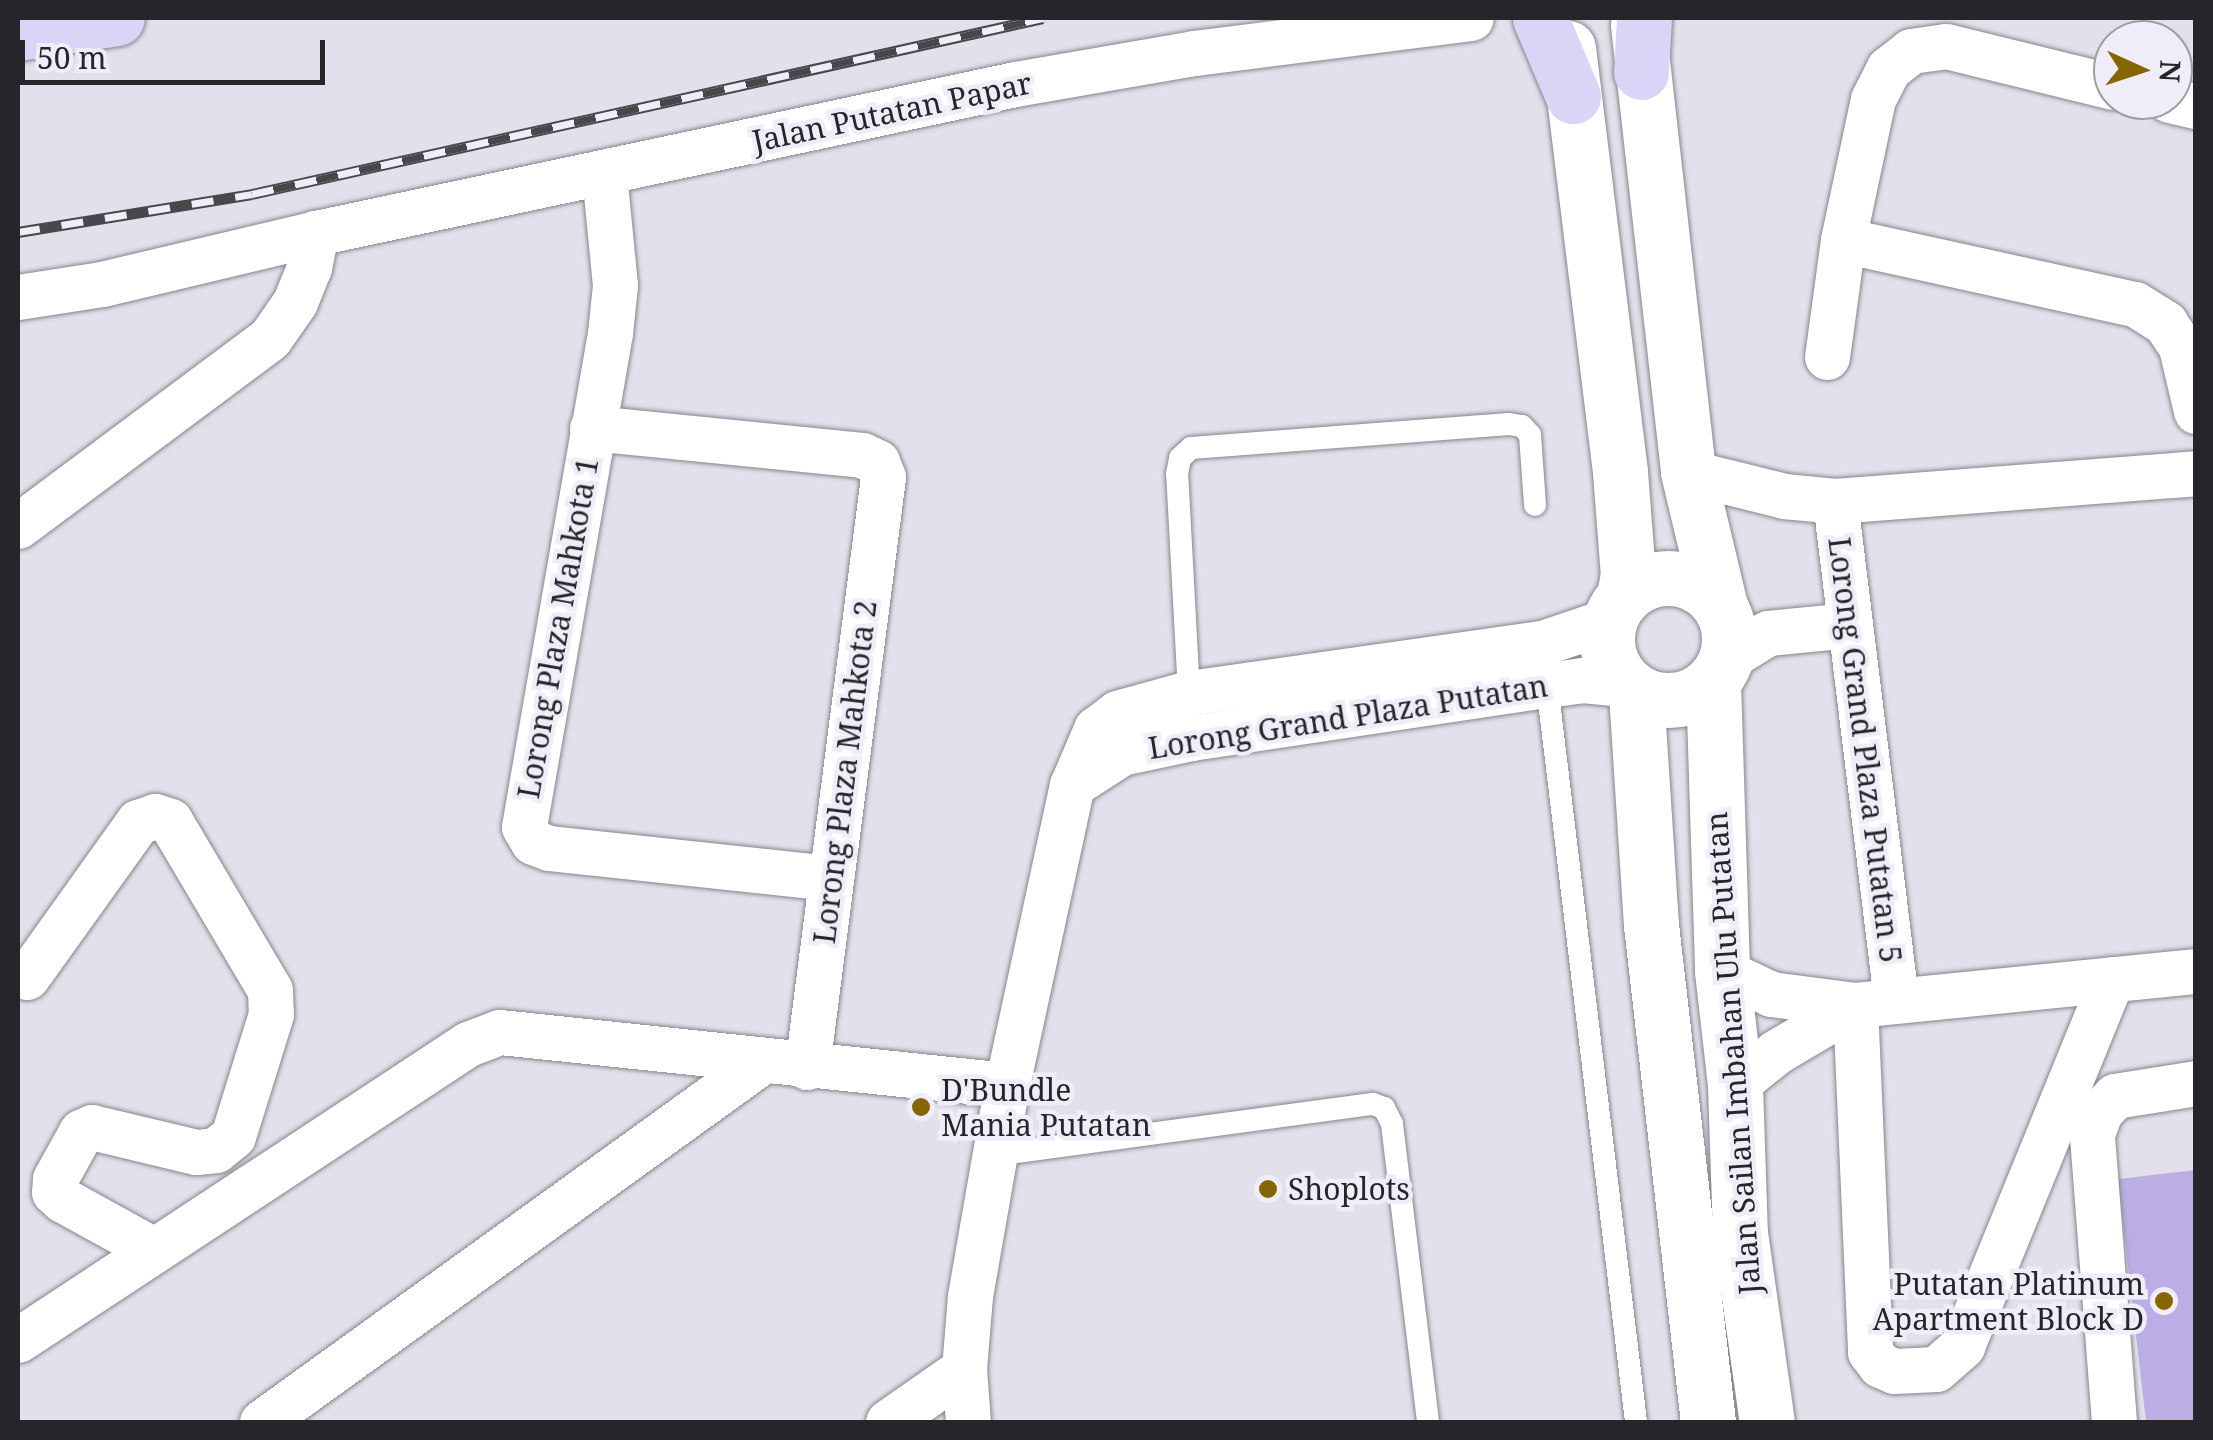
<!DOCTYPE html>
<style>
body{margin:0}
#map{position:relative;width:2213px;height:1440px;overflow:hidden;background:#e2e0ea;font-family:"Noto Serif",serif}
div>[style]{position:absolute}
.building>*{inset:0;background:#bcaee5}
.roads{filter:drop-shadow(0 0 2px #87858e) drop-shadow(0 0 2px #87858e)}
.service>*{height:22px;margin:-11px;padding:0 11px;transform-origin:11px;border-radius:11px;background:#fff}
.minor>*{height:45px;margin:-22.5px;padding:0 22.5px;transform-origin:22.5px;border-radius:22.5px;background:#fff}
.tertiary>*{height:55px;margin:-27.5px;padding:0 27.5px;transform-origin:27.5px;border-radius:27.5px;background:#fff}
.tertiary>.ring{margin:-27.5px;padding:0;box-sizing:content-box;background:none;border:55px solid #fff;border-radius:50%}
.trunk>*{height:55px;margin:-27.5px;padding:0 27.5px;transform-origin:27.5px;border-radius:27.5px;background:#dcd4f6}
.rail>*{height:11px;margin-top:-5.5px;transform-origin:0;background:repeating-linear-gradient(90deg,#efedf7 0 22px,#48474c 0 44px);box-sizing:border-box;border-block:2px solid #48474c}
.dots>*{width:28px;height:28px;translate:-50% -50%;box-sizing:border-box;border:5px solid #efedf7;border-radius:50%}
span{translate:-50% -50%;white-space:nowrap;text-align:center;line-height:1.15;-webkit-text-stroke:9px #efedf7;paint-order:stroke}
.street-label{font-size:30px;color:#262529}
.poi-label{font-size:30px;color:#262529}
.left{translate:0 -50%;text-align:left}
.right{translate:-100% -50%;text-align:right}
.frame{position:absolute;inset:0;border:20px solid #262529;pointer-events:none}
.north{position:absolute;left:2093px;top:20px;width:100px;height:100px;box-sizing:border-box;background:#efedf7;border:2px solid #9f9da5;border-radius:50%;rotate:93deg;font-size:28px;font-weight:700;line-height:40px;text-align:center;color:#262529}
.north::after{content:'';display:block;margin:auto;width:35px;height:45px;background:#866600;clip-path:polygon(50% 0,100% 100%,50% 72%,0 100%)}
.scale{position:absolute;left:20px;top:40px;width:305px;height:45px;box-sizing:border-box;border:5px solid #262529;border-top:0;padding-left:12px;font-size:30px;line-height:35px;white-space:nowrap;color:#262529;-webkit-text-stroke:8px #efedf7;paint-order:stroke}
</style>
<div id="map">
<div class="building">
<i style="clip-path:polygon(2196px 1170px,2196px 1422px,2146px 1422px,2118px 1179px)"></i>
</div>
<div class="roads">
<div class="service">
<i style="left:1547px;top:685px;width:742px;rotate:83.11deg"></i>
<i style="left:1189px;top:693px;width:219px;rotate:-93.1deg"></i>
<i style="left:1177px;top:474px;width:16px;rotate:-79deg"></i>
<i style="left:1180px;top:458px;width:15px;rotate:-42deg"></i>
<i style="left:1191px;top:448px;width:319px;rotate:-4.3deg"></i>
<i style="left:1509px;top:424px;width:13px;rotate:9deg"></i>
<i style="left:1522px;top:426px;width:12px;rotate:48deg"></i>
<i style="left:1530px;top:435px;width:70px;rotate:85.9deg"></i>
<i style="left:994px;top:1155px;width:382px;rotate:-7.7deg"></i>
<i style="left:1373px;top:1104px;width:12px;rotate:20deg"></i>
<i style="left:1384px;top:1108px;width:18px;rotate:63deg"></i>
<i style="left:1392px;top:1124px;width:300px;rotate:83.1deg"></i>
</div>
<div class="minor">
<i style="left:2169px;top:100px;width:28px;rotate:13deg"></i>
<i style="left:604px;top:173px;width:113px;rotate:84.4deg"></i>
<i style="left:615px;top:285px;width:48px;rotate:95.9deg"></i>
<i style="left:610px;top:333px;width:501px;rotate:99.88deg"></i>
<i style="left:524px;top:827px;width:17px;rotate:59deg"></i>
<i style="left:533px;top:842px;width:17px;rotate:21deg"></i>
<i style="left:549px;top:848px;width:283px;rotate:6.1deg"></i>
<i style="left:1843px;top:240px;width:299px;rotate:12.4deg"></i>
<i style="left:2135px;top:304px;width:36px;rotate:32deg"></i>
<i style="left:2165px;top:323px;width:29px;rotate:56deg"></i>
<i style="left:2181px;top:347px;width:66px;rotate:76.8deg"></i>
<i style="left:18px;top:297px;width:85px;rotate:-8.8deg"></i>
<i style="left:102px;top:284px;width:220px;rotate:-13.4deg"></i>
<i style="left:316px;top:233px;width:715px;rotate:-12.03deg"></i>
<i style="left:1015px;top:84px;width:182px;rotate:-9.8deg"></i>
<i style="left:1194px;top:53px;width:279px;rotate:-7.2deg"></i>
<i style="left:1827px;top:357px;width:118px;rotate:-82.2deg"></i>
<i style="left:1843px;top:240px;width:144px;rotate:-78deg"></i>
<i style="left:1873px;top:99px;width:34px;rotate:-63deg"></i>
<i style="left:1888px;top:69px;width:29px;rotate:-38deg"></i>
<i style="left:1911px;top:51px;width:35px;rotate:-8deg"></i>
<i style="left:1946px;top:46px;width:172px;rotate:13.8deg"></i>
<i style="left:592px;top:428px;width:271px;rotate:5.7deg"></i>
<i style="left:862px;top:455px;width:17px;rotate:25deg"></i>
<i style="left:877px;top:462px;width:16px;rotate:68deg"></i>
<i style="left:883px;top:477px;width:595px;rotate:97.34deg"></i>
<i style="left:1688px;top:472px;width:99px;rotate:14deg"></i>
<i style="left:1784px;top:496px;width:51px;rotate:5.6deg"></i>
<i style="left:1835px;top:501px;width:362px;rotate:-4.4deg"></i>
<i style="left:1835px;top:501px;width:502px;rotate:83.02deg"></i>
<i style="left:18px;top:526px;width:314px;rotate:-36.7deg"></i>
<i style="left:270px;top:338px;width:44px;rotate:-55.2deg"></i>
<i style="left:295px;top:302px;width:37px;rotate:-68deg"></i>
<i style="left:309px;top:268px;width:36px;rotate:-79deg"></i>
<i style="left:1726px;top:659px;width:49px;rotate:-31.8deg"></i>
<i style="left:1768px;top:633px;width:82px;rotate:-5.6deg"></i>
<i style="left:1072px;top:785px;width:59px;rotate:-33.1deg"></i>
<i style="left:1121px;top:753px;width:72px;rotate:-12.1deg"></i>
<i style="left:1191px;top:738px;width:360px;rotate:-8.5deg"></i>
<i style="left:1547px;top:685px;width:35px;rotate:-8deg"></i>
<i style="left:1582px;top:680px;width:43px;rotate:5.3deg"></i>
<i style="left:1722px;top:971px;width:54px;rotate:25.1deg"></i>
<i style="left:1771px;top:994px;width:85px;rotate:7.5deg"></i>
<i style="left:1855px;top:1005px;width:343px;rotate:-5.7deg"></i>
<i style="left:27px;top:977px;width:191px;rotate:-54.4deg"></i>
<i style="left:138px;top:822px;width:18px;rotate:-19deg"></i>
<i style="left:155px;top:816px;width:16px;rotate:18deg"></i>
<i style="left:170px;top:821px;width:196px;rotate:59.4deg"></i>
<i style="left:270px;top:990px;width:24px;rotate:88deg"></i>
<i style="left:271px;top:1014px;width:128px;rotate:107.3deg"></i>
<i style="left:233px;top:1136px;width:22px;rotate:141deg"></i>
<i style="left:216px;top:1150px;width:20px;rotate:174deg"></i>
<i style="left:196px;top:1152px;width:107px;rotate:-166.5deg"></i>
<i style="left:92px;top:1127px;width:12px;rotate:156deg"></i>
<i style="left:81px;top:1132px;width:54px;rotate:119deg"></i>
<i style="left:55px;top:1179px;width:13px;rotate:94deg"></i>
<i style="left:54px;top:1192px;width:12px;rotate:42deg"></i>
<i style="left:63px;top:1200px;width:104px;rotate:28.8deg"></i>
<i style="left:1855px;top:1005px;width:347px;rotate:87.5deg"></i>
<i style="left:1870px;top:1352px;width:16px;rotate:52deg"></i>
<i style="left:1880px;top:1365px;width:15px;rotate:23deg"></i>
<i style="left:1894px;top:1371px;width:42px;rotate:-2.7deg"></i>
<i style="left:1936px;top:1369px;width:35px;rotate:-41deg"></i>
<i style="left:1962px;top:1346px;width:396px;rotate:-67.8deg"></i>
<i style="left:1735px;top:1085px;width:53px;rotate:-38.8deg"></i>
<i style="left:1776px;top:1052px;width:92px;rotate:-30.7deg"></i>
<i style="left:18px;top:1340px;width:539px;rotate:-33.34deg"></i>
<i style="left:468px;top:1044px;width:34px;rotate:-21deg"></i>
<i style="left:500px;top:1032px;width:510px;rotate:5.97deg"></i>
<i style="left:262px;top:1422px;width:615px;rotate:-35.81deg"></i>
<i style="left:888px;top:1422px;width:93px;rotate:-34.9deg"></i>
<i style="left:968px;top:1422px;width:53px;rotate:-94.3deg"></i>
<i style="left:964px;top:1369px;width:73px;rotate:-85.3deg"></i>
<i style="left:970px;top:1296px;width:214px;rotate:-80.1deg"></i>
<i style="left:1007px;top:1085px;width:307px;rotate:-77.8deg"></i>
<i style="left:1072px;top:785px;width:61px;rotate:-66.8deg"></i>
<i style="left:1096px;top:729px;width:26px;rotate:-37deg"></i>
<i style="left:1117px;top:713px;width:75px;rotate:-15.5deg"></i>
<i style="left:1189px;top:693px;width:357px;rotate:-8.1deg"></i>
<i style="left:1542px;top:643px;width:72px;rotate:-18.7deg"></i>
<i style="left:2114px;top:1422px;width:289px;rotate:-94.4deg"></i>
<i style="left:2092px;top:1134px;width:23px;rotate:-70deg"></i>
<i style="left:2100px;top:1112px;width:22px;rotate:-47deg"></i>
<i style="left:2115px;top:1096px;width:82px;rotate:-9.1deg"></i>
</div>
<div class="tertiary">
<i style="left:1638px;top:25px;width:450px;rotate:83.6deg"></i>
<i style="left:1688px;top:472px;width:138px;rotate:76.6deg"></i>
<i style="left:1568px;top:48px;width:427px;rotate:83deg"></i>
<i style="left:1620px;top:472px;width:103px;rotate:85.6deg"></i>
<i style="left:1628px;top:575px;width:21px;rotate:101deg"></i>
<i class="ring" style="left:1607px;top:578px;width:67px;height:67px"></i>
<i style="left:1713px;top:682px;width:289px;rotate:88.2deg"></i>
<i style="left:1722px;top:971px;width:115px;rotate:83.5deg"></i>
<i style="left:1735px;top:1085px;width:148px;rotate:88.1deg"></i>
<i style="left:1740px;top:1233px;width:191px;rotate:81.9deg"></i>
<i style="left:1636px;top:693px;width:232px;rotate:86.3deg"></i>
<i style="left:1651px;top:925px;width:500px;rotate:83.46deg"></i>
</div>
<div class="trunk">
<i style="left:1540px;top:18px;width:85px;rotate:67.1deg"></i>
<i style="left:18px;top:33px;width:100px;rotate:-8.6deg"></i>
<i style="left:1641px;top:72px;width:54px;rotate:-86.8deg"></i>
</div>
</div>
<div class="rail">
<i style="left:18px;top:232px;width:237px;rotate:-9.2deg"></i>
<i style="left:252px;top:194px;width:810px;rotate:-12.54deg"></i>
</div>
<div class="dots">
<i style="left:921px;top:1107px;background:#866600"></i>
<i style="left:1268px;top:1189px;background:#866600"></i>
<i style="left:2164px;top:1301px;background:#866600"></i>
</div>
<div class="street-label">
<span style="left:892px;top:112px;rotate:-12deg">Jalan Putatan Papar</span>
<span style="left:558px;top:628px;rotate:-80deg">Lorong Plaza Mahkota 1</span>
<span style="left:1348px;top:717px;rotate:-9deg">Lorong Grand Plaza Putatan</span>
<span style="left:1865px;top:750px;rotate:83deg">Lorong Grand Plaza Putatan 5</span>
<span style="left:845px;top:772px;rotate:-83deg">Lorong Plaza Mahkota 2</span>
<span style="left:1733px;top:1053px;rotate:-94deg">Jalan Sailan Imbahan Ulu Putatan</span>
</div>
<div class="poi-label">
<span class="left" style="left:941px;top:1107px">D'Bundle<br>Mania Putatan</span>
<span class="left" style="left:1288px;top:1189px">Shoplots</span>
<span class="right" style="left:2144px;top:1301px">Putatan Platinum<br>Apartment Block D</span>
</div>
<div class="frame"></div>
<div class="north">N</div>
<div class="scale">50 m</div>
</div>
